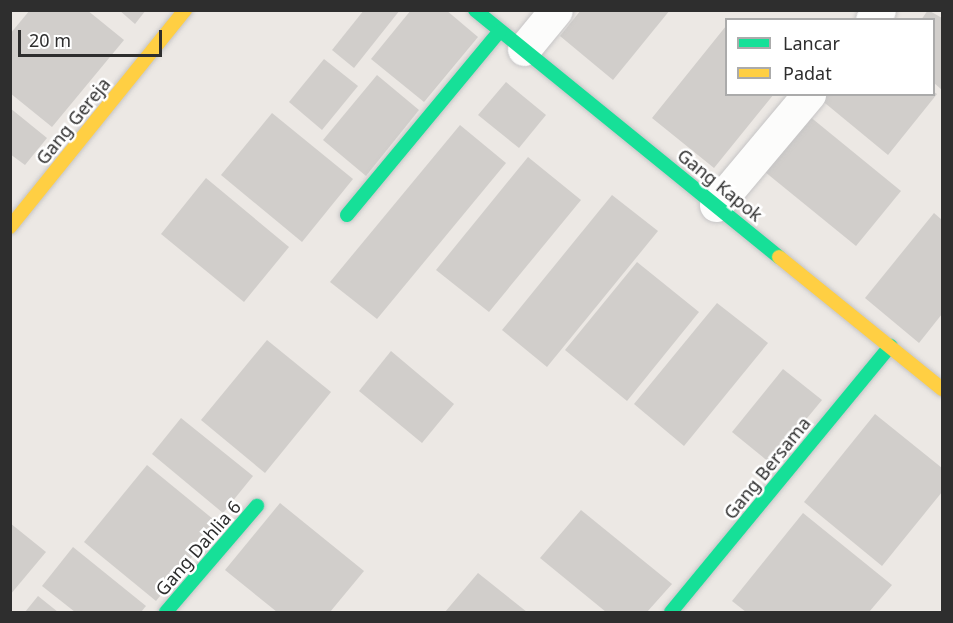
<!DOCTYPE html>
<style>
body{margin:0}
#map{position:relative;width:953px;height:623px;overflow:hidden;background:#ece8e4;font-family:"Noto Sans",sans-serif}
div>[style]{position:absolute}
.building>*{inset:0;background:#d1cecb}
.roads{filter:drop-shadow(0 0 2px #c5c4c5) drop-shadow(0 0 2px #c5c4c5)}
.street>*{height:33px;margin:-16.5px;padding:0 16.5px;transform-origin:16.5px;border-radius:16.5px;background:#fcfcfb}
.fast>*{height:14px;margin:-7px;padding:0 7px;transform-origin:7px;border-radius:7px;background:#16e098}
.slow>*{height:14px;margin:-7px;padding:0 7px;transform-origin:7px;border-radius:7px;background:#ffcf43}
span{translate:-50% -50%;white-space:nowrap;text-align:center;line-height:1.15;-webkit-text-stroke:5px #fff;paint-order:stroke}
.street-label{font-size:18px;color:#2e2e2e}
.frame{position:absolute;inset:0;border:12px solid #2e2e2e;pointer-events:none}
.legend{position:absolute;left:725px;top:18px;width:210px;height:78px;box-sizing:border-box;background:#fff;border:2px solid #ababab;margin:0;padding:8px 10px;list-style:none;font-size:18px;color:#2e2e2e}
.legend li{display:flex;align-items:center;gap:12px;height:30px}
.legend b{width:30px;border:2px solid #ababab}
.scale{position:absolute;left:18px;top:30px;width:144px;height:27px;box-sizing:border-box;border:3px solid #2e2e2e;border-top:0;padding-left:8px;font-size:18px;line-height:21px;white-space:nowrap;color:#2e2e2e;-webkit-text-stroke:4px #fff;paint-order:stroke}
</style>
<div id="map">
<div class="building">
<i style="clip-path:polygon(30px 10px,87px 10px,124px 40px,52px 127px,10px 93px,10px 34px)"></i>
<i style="clip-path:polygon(119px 10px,146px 10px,135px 24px)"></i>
<i style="clip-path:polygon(364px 10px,400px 10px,354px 68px,332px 50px)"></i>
<i style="clip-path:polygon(411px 10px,446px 10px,478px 37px,424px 102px,371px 59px)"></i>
<i style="clip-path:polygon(581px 10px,670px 10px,613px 80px,560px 36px)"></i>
<i style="clip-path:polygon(928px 10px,942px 18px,942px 90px,934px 83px,934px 20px,921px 20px)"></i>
<i style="clip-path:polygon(726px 26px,726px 94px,774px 94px,714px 168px,652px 118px)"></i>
<i style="clip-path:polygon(324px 59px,358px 86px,322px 130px,289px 102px)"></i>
<i style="clip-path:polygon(377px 75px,419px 110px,366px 176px,323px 140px)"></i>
<i style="clip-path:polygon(506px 82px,546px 115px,519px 148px,478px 115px)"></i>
<i style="clip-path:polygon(934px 92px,937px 94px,888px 155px,814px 94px)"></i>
<i style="clip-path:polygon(10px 108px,47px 138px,25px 165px,10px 154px)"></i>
<i style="clip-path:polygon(803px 111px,901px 191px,856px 246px,759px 167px)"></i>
<i style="clip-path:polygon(272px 113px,353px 179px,302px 242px,221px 175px)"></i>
<i style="clip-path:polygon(460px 125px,506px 163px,377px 319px,330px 282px)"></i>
<i style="clip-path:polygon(528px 157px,581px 200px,489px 312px,436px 270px)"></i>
<i style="clip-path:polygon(206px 178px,289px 247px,244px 302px,161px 234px)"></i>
<i style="clip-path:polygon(612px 195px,658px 231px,547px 367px,502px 330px)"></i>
<i style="clip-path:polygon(934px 213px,942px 220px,942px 314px,919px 343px,865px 298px)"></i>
<i style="clip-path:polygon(637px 262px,699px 312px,627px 401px,565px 350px)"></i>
<i style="clip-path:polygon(717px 303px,768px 343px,684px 446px,634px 404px)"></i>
<i style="clip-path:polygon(267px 340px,331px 392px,265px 473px,201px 420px)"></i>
<i style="clip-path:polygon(391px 351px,454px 404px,422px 443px,359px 391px)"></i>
<i style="clip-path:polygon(783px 369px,822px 400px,770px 463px,732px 432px)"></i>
<i style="clip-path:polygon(875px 414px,942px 468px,942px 492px,882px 566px,804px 502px)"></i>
<i style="clip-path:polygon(181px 418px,253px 476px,223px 513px,152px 454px)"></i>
<i style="clip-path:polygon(147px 465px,219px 524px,156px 601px,84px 542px)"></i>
<i style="clip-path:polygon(280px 503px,364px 571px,330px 612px,277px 612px,225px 570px)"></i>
<i style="clip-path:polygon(581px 510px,672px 584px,647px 612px,606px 612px,540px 558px)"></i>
<i style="clip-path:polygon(803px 513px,892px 585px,869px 612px,746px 612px,732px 601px)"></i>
<i style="clip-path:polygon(10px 523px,46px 552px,10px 595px)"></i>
<i style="clip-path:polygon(73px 547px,146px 606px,141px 612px,75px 612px,42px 586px)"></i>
<i style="clip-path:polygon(478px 573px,527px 612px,445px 612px)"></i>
<i style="clip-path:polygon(38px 596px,58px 612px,25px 612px)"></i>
</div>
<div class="roads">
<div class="street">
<i style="left:872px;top:20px;width:12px;rotate:-55deg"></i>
<i style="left:524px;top:49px;width:50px;rotate:-50.6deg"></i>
<i style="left:716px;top:205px;width:145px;rotate:-50deg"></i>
</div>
<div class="fast">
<i style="left:475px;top:10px;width:392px;rotate:39.1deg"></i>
<i style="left:347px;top:215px;width:239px;rotate:-50.3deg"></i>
<i style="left:166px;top:612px;width:140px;rotate:-49.4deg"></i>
<i style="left:671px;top:612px;width:345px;rotate:-50.5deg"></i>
</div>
<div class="slow">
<i style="left:10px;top:227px;width:279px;rotate:-51.1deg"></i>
<i style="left:779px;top:257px;width:210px;rotate:39deg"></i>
</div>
</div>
<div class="street-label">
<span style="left:73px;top:121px;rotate:-51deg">Gang Gereja</span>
<span style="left:720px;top:185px;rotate:39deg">Gang Kapok</span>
<span style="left:767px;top:468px;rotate:-51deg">Gang Bersama</span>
<span style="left:198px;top:548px;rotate:-49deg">Gang Dahlia 6</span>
</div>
<div class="frame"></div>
<ul class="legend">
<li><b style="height:8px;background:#16e098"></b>Lancar</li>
<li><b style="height:8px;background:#ffcf43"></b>Padat</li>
</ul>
<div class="scale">20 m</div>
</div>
